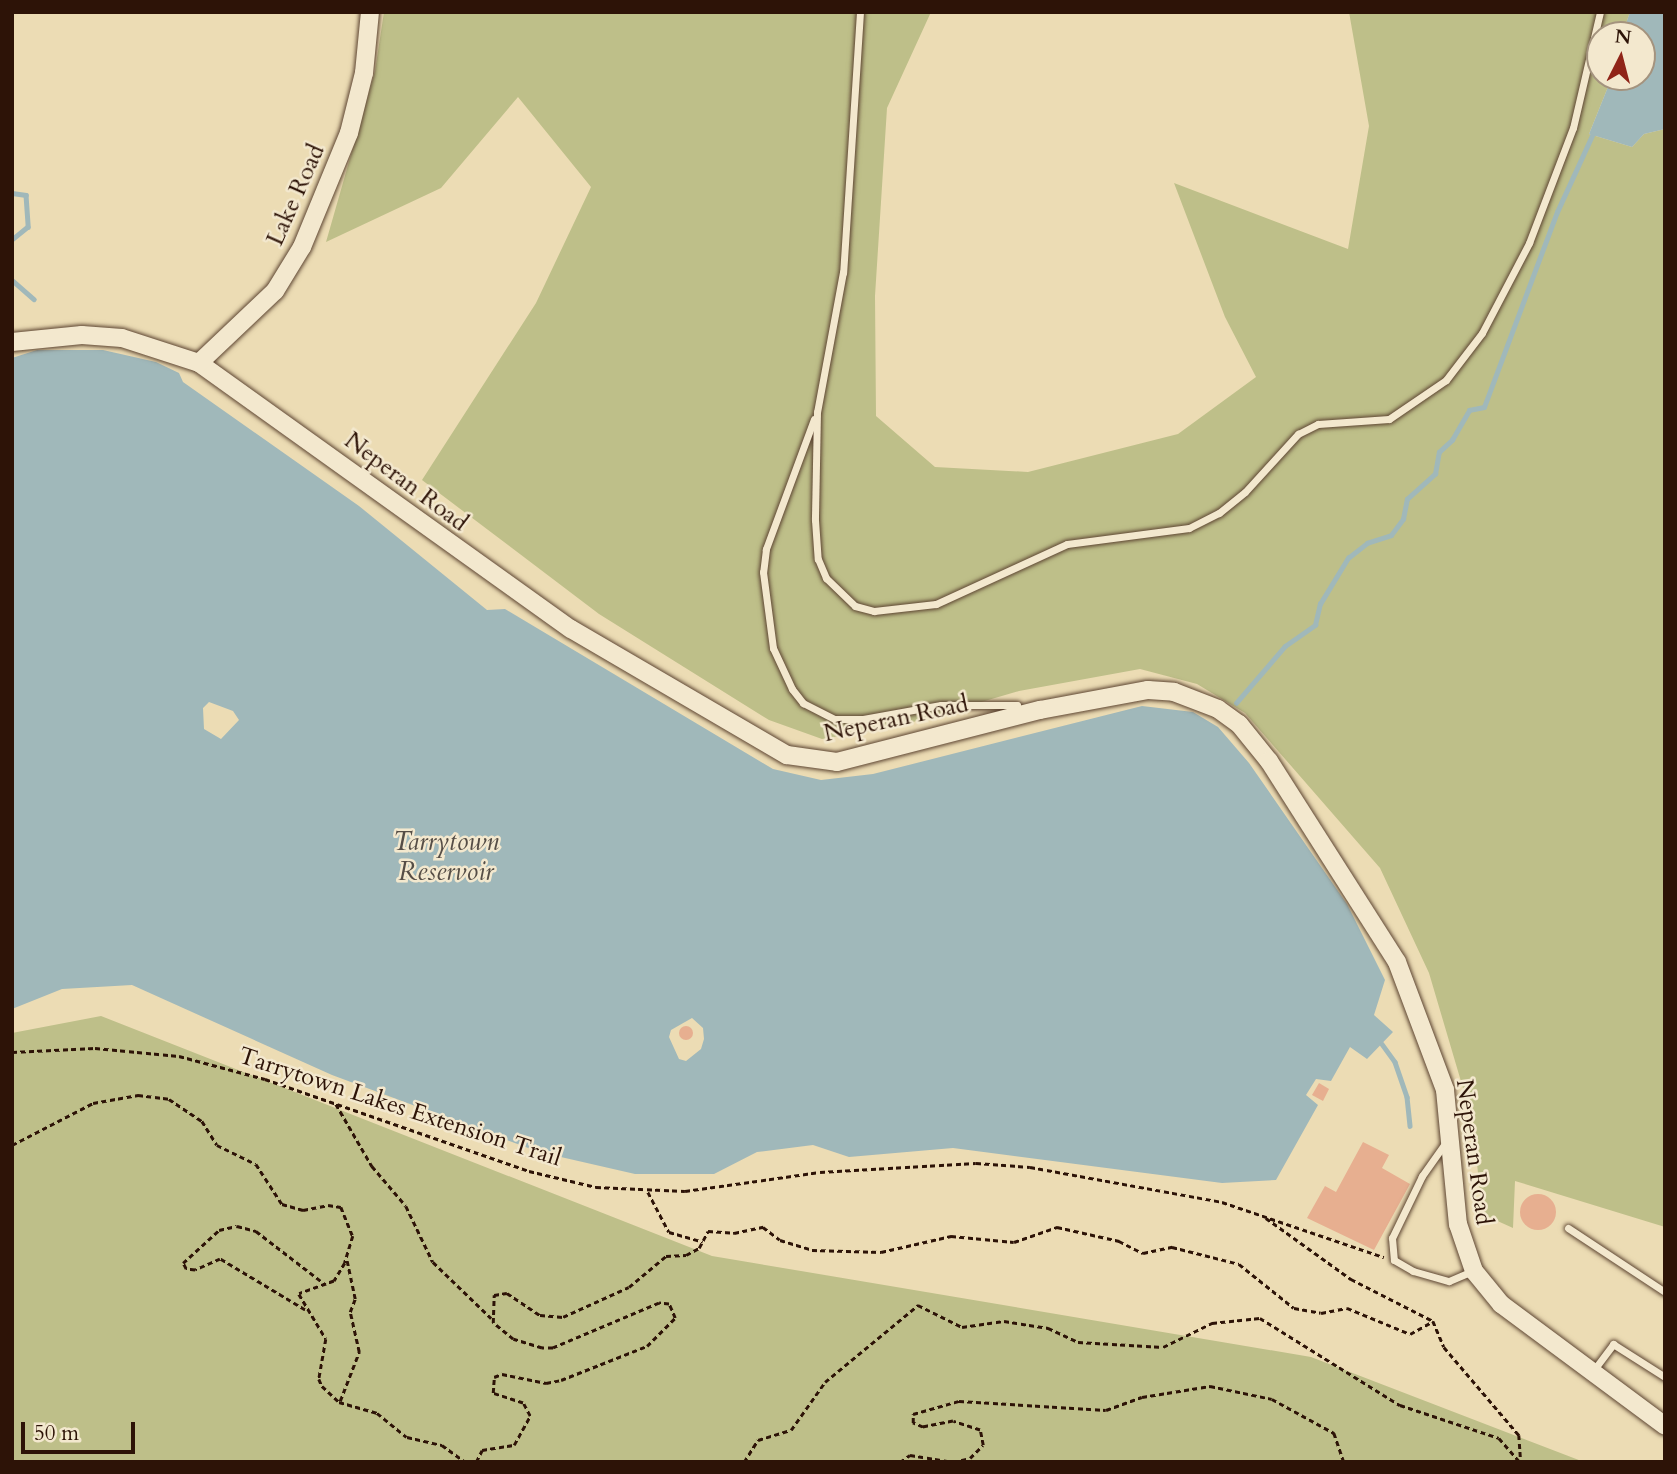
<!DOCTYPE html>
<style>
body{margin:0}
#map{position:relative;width:1677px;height:1474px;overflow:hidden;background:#ecdcb4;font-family:Cardo,serif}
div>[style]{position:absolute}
.green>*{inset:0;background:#bebf89}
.water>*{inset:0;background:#a0b8ba}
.stream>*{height:4.5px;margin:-2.25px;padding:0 2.25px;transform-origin:2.25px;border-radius:2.25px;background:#a0b8ba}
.building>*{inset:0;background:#e7af90}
.round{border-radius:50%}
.path>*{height:2.5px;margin-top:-1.25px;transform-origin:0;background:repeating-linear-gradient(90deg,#2d1307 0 5px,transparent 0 8.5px)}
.roads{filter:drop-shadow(0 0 2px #5d4532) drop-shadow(0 0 2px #5d4532)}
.service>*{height:7px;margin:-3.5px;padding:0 3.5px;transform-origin:3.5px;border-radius:3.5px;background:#f3e8ce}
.tertiary>*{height:18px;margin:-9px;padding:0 9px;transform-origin:9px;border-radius:9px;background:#f3e8ce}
span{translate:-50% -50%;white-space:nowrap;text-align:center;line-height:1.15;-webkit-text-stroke:5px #f3e8ce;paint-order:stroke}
.street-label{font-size:24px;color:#2d1307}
.water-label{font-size:26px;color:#554d46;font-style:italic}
.frame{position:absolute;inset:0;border:14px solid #2d1307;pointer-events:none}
.north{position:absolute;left:1586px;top:21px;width:70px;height:70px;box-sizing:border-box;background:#f3e8ce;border:2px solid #a4937e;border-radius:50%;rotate:6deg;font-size:19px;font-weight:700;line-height:28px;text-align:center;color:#2d1307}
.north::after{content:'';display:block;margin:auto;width:24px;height:32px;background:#8f2418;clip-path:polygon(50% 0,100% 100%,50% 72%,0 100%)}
.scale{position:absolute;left:21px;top:1422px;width:114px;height:32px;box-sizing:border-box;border:4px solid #2d1307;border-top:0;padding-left:9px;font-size:21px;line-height:24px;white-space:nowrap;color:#2d1307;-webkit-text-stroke:5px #f3e8ce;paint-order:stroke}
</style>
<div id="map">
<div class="green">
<i style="clip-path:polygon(384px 12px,931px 12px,887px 108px,875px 296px,876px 416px,935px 467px,1028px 472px,1178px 434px,1256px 377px,1225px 317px,1174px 183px,1348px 249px,1369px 126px,1349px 12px,1630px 12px,1622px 35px,1600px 35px,1600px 77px,1612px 77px,1589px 134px,1632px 147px,1644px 134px,1665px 129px,1665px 1227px,1515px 1181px,1513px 1228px,1482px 1214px,1473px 1122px,1429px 973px,1380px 868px,1245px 713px,1197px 684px,1140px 669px,1019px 691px,896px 727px,822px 739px,769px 720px,599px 614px,422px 480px,536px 303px,591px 187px,518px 97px,441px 188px,326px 242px,375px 71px)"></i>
<i style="clip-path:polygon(101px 1016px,712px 1256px,1311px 1357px,1584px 1462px,12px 1462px,12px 1033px)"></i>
</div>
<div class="water">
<i style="clip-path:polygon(1630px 12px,1665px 12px,1665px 129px,1644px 134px,1632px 147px,1589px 134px,1612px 77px,1642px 77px,1642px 35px,1622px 35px)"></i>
<i style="clip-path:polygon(evenodd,37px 350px,103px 350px,156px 362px,179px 373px,183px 382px,359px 506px,487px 610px,505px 609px,773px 769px,821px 780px,873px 774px,1142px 706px,1193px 712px,1218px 727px,1249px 763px,1347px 904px,1385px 980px,1374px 1015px,1393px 1032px,1367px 1059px,1350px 1047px,1331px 1081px,1316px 1079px,1306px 1095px,1318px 1105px,1276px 1180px,1222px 1183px,953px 1148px,849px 1157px,813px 1145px,757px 1152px,714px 1174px,635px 1174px,539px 1152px,332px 1075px,132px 985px,62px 989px,12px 1009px,12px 358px,37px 350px,209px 702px,233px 711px,239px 720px,221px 739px,204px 729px,203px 708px,209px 702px,37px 350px,692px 1018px,703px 1028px,704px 1039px,701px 1049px,686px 1061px,679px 1059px,669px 1037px,671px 1030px,692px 1018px)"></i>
</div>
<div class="stream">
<i style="left:12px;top:193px;width:14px;rotate:8deg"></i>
<i style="left:26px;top:195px;width:32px;rotate:86deg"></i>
<i style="left:28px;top:227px;width:21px;rotate:141deg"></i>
<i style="left:12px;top:280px;width:29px;rotate:41deg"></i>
<i style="left:1236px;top:703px;width:75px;rotate:-49.3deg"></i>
<i style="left:1285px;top:646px;width:37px;rotate:-35deg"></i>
<i style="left:1315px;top:625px;width:22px;rotate:-77deg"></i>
<i style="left:1320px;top:604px;width:54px;rotate:-58.7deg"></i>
<i style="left:1348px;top:558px;width:24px;rotate:-38deg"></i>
<i style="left:1367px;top:543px;width:25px;rotate:-18deg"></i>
<i style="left:1391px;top:535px;width:20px;rotate:-53deg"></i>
<i style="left:1403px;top:519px;width:20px;rotate:-79deg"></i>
<i style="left:1407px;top:499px;width:38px;rotate:-42deg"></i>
<i style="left:1435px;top:474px;width:22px;rotate:-80deg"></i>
<i style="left:1439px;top:452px;width:18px;rotate:-43deg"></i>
<i style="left:1452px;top:440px;width:34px;rotate:-60deg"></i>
<i style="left:1469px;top:410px;width:15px;rotate:-11deg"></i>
<i style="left:1484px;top:407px;width:208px;rotate:-69.5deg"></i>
<i style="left:1557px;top:212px;width:89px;rotate:-65.4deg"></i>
<i style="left:1382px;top:1044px;width:22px;rotate:54deg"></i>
<i style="left:1395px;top:1062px;width:37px;rotate:71deg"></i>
<i style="left:1407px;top:1097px;width:29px;rotate:84deg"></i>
</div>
<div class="building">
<i class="round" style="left:679px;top:1026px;width:14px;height:14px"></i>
<i style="clip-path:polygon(1319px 1083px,1329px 1089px,1323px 1101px,1312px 1095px)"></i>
<i style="clip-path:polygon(1363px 1142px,1389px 1155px,1382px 1168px,1410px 1184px,1374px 1250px,1307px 1218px,1325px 1186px,1336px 1192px)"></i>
<i class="round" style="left:1520px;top:1194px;width:36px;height:36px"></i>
</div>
<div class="path">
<i style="left:12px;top:1052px;width:83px;rotate:-2.8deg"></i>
<i style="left:95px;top:1048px;width:84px;rotate:5.4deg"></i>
<i style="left:179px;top:1056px;width:89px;rotate:15deg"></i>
<i style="left:265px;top:1079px;width:280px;rotate:19.2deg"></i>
<i style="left:529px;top:1171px;width:69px;rotate:13.4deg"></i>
<i style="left:596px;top:1187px;width:89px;rotate:2.6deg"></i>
<i style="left:685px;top:1191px;width:136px;rotate:-8deg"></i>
<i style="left:820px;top:1172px;width:156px;rotate:-3.3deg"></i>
<i style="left:976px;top:1163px;width:54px;rotate:4.2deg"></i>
<i style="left:1030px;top:1167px;width:195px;rotate:10.3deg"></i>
<i style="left:1222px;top:1202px;width:171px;rotate:18.8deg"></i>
<i style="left:336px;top:1104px;width:72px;rotate:59.9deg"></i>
<i style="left:372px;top:1166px;width:52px;rotate:49.6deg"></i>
<i style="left:406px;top:1206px;width:62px;rotate:64.3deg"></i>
<i style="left:433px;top:1262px;width:81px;rotate:44deg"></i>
<i style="left:12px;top:1145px;width:91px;rotate:-27.4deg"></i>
<i style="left:93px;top:1103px;width:46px;rotate:-10.1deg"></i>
<i style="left:138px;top:1095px;width:31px;rotate:7deg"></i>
<i style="left:169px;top:1099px;width:40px;rotate:34deg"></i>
<i style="left:202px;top:1121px;width:28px;rotate:58deg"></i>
<i style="left:217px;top:1145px;width:43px;rotate:26deg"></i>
<i style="left:256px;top:1164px;width:48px;rotate:57deg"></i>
<i style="left:282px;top:1204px;width:22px;rotate:16deg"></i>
<i style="left:303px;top:1210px;width:25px;rotate:-11deg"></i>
<i style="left:328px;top:1205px;width:13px;rotate:9deg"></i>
<i style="left:341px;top:1207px;width:31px;rotate:68deg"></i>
<i style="left:353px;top:1236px;width:28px;rotate:107deg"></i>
<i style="left:345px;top:1263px;width:21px;rotate:121deg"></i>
<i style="left:334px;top:1281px;width:37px;rotate:160deg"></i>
<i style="left:299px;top:1294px;width:52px;rotate:59deg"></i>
<i style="left:326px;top:1339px;width:41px;rotate:99.9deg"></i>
<i style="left:319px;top:1379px;width:8px;rotate:67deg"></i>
<i style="left:322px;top:1386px;width:23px;rotate:43deg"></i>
<i style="left:339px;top:1402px;width:40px;rotate:16deg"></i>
<i style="left:377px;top:1413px;width:38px;rotate:39deg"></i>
<i style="left:407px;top:1437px;width:36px;rotate:13deg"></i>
<i style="left:442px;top:1445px;width:29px;rotate:36deg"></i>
<i style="left:648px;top:1192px;width:45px;rotate:62.3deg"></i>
<i style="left:669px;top:1232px;width:35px;rotate:16deg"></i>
<i style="left:1266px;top:1218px;width:105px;rotate:35.7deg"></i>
<i style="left:1351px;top:1279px;width:92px;rotate:27.1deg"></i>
<i style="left:1433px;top:1321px;width:28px;rotate:67deg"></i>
<i style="left:1444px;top:1347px;width:116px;rotate:49.6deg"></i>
<i style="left:1519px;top:1435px;width:27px;rotate:86deg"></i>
<i style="left:305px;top:1310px;width:99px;rotate:-149deg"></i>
<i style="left:220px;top:1259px;width:27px;rotate:156deg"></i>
<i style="left:195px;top:1270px;width:9px;rotate:-174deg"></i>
<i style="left:186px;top:1269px;width:7px;rotate:-117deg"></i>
<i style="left:183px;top:1263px;width:49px;rotate:-42.5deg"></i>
<i style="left:219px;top:1230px;width:18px;rotate:-13deg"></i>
<i style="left:237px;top:1226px;width:20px;rotate:15deg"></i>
<i style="left:256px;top:1231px;width:88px;rotate:37.6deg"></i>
<i style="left:340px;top:1401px;width:53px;rotate:-68.8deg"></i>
<i style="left:359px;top:1352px;width:41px;rotate:-102.7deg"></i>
<i style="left:350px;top:1312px;width:14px;rotate:-69deg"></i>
<i style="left:355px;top:1299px;width:39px;rotate:-102deg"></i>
<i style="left:476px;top:1462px;width:13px;rotate:-63deg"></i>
<i style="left:482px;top:1450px;width:32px;rotate:-9deg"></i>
<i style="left:514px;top:1445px;width:33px;rotate:-61deg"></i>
<i style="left:530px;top:1416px;width:15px;rotate:-118deg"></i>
<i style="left:523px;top:1403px;width:32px;rotate:-162deg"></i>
<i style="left:493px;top:1393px;width:16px;rotate:-86deg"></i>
<i style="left:494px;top:1377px;width:9px;rotate:-21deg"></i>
<i style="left:502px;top:1374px;width:45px;rotate:11.6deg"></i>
<i style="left:546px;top:1383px;width:15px;rotate:-11deg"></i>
<i style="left:561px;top:1380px;width:92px;rotate:-21.6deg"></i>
<i style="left:647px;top:1346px;width:40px;rotate:-45deg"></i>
<i style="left:675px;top:1318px;width:15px;rotate:-113deg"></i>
<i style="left:669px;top:1304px;width:10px;rotate:-174deg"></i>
<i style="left:659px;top:1303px;width:115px;rotate:157deg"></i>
<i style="left:553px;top:1348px;width:11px;rotate:180deg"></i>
<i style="left:542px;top:1348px;width:30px;rotate:-163deg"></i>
<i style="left:513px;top:1339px;width:26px;rotate:-141deg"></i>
<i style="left:493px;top:1323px;width:28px;rotate:-88deg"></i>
<i style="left:494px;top:1295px;width:13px;rotate:-9deg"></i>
<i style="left:507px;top:1293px;width:40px;rotate:34deg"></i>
<i style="left:540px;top:1315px;width:23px;rotate:5deg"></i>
<i style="left:563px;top:1317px;width:72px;rotate:-24.4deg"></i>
<i style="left:629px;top:1287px;width:48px;rotate:-40deg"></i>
<i style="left:666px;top:1256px;width:20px;rotate:-3deg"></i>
<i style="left:686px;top:1255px;width:15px;rotate:-28deg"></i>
<i style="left:699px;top:1248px;width:19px;rotate:-62deg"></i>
<i style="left:708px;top:1231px;width:26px;rotate:4deg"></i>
<i style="left:734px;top:1233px;width:30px;rotate:-12deg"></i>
<i style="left:763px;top:1227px;width:21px;rotate:37deg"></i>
<i style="left:780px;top:1240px;width:34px;rotate:17deg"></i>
<i style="left:812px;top:1250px;width:69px;rotate:1.7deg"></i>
<i style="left:881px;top:1252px;width:72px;rotate:-12.9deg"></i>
<i style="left:951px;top:1236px;width:63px;rotate:5.4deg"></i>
<i style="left:1014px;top:1242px;width:46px;rotate:-19.2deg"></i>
<i style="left:1057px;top:1227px;width:64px;rotate:12.7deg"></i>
<i style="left:1119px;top:1241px;width:27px;rotate:27deg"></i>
<i style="left:1143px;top:1253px;width:30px;rotate:-12deg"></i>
<i style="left:1172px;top:1247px;width:69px;rotate:14.2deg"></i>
<i style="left:1239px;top:1264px;width:70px;rotate:38.7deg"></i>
<i style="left:1294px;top:1308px;width:27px;rotate:10deg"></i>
<i style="left:1321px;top:1313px;width:26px;rotate:-11deg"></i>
<i style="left:1347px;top:1308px;width:68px;rotate:22.4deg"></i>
<i style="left:1410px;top:1334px;width:26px;rotate:-29deg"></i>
<i style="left:744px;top:1462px;width:26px;rotate:-58deg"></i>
<i style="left:758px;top:1440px;width:34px;rotate:-17deg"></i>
<i style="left:791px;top:1430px;width:59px;rotate:-54.7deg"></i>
<i style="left:825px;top:1382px;width:121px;rotate:-39.6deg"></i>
<i style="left:918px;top:1305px;width:49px;rotate:26.6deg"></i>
<i style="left:962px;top:1327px;width:42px;rotate:-8.1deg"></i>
<i style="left:1004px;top:1321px;width:45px;rotate:9deg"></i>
<i style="left:1048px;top:1328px;width:33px;rotate:25deg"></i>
<i style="left:1078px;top:1342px;width:85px;rotate:3.4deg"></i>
<i style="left:1163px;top:1347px;width:55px;rotate:-26.1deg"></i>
<i style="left:1212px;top:1323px;width:48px;rotate:-5.9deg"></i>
<i style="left:1260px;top:1318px;width:165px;rotate:31.9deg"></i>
<i style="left:1400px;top:1405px;width:104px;rotate:18.4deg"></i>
<i style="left:1499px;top:1438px;width:32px;rotate:49deg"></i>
<i style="left:900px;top:1462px;width:12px;rotate:-35deg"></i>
<i style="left:910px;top:1455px;width:44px;rotate:9.2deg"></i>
<i style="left:953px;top:1462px;width:17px;rotate:-13deg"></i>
<i style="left:970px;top:1458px;width:18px;rotate:-45deg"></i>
<i style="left:983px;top:1445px;width:15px;rotate:-101deg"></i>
<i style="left:980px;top:1430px;width:28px;rotate:-162deg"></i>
<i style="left:953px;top:1421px;width:31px;rotate:169deg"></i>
<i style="left:923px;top:1427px;width:11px;rotate:-158deg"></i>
<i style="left:913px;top:1423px;width:9px;rotate:-90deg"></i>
<i style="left:913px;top:1414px;width:48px;rotate:-15.8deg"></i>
<i style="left:959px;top:1401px;width:147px;rotate:3.5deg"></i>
<i style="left:1106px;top:1410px;width:38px;rotate:-20deg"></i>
<i style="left:1142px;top:1397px;width:69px;rotate:-9.2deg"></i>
<i style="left:1210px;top:1386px;width:63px;rotate:11.8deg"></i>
<i style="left:1272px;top:1399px;width:71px;rotate:28.7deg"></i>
<i style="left:1334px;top:1433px;width:31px;rotate:71deg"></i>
</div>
<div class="roads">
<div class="service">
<i style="left:860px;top:12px;width:261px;rotate:93.7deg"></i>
<i style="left:843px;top:272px;width:142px;rotate:100.5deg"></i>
<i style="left:817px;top:412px;width:108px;rotate:91.1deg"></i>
<i style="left:815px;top:520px;width:39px;rotate:86deg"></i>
<i style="left:818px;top:559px;width:21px;rotate:67deg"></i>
<i style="left:826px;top:578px;width:40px;rotate:44deg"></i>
<i style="left:855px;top:606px;width:20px;rotate:15deg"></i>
<i style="left:874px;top:611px;width:62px;rotate:-6.4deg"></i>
<i style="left:936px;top:604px;width:144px;rotate:-24.6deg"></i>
<i style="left:1067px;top:544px;width:123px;rotate:-7.5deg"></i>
<i style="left:1189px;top:528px;width:34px;rotate:-27deg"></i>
<i style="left:1219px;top:513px;width:33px;rotate:-39deg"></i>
<i style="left:1245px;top:492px;width:79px;rotate:-47.6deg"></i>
<i style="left:1298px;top:434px;width:22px;rotate:-27deg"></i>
<i style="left:1318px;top:424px;width:71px;rotate:-4deg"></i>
<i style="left:1389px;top:419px;width:69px;rotate:-34.4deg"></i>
<i style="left:1446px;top:380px;width:59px;rotate:-52.5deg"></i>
<i style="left:1482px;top:333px;width:102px;rotate:-62.4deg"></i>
<i style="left:1529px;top:243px;width:123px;rotate:-69.1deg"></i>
<i style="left:1573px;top:128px;width:119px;rotate:-76.9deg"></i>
<i style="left:814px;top:419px;width:139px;rotate:110.3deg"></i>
<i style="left:766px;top:549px;width:23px;rotate:97deg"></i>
<i style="left:763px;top:572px;width:77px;rotate:82.5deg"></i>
<i style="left:773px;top:648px;width:45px;rotate:65.1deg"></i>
<i style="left:792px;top:689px;width:18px;rotate:52deg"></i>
<i style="left:803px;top:703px;width:36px;rotate:27deg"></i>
<i style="left:835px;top:719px;width:28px"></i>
<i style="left:863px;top:719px;width:79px;rotate:-10.2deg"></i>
<i style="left:941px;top:705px;width:76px"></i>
<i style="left:1017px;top:705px;width:10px;rotate:73deg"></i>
<i style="left:1446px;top:1142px;width:42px;rotate:125.2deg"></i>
<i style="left:1422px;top:1176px;width:69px;rotate:115.8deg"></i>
<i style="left:1392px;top:1238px;width:22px;rotate:85deg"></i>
<i style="left:1394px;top:1260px;width:22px;rotate:30deg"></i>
<i style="left:1413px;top:1271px;width:37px;rotate:16deg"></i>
<i style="left:1449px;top:1281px;width:26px;rotate:-23deg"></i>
<i style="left:1568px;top:1228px;width:116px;rotate:33.4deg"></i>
<i style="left:1593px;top:1371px;width:34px;rotate:-53deg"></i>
<i style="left:1613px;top:1344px;width:62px;rotate:32.4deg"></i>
</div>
<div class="tertiary">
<i style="left:12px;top:342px;width:70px;rotate:-5.7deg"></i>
<i style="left:82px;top:335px;width:40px;rotate:4.3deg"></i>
<i style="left:122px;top:338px;width:81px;rotate:18deg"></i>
<i style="left:199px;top:363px;width:457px;rotate:35.6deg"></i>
<i style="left:571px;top:629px;width:250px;rotate:30.3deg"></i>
<i style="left:787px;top:755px;width:50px;rotate:8deg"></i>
<i style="left:837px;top:762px;width:210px;rotate:-14.4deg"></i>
<i style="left:1040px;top:710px;width:110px;rotate:-10.5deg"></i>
<i style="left:1148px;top:690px;width:26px;rotate:4deg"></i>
<i style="left:1174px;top:692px;width:47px;rotate:21.1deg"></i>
<i style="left:1218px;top:709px;width:26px;rotate:36deg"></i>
<i style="left:1239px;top:724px;width:48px;rotate:51deg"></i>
<i style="left:1269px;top:761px;width:238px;rotate:57.5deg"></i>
<i style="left:1397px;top:962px;width:137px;rotate:69.4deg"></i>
<i style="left:1445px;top:1090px;width:135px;rotate:84.5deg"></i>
<i style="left:1458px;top:1224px;width:50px;rotate:71.2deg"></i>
<i style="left:1474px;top:1271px;width:43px;rotate:50.7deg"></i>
<i style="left:1501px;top:1304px;width:204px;rotate:36.6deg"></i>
<i style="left:199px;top:363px;width:105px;rotate:-43.5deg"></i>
<i style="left:275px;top:291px;width:52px;rotate:-58.5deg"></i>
<i style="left:302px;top:247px;width:123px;rotate:-67.6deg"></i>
<i style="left:349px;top:133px;width:62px;rotate:-76deg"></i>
<i style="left:364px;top:73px;width:61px;rotate:-84.4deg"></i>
</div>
</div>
<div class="street-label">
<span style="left:296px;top:195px;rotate:-66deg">Lake Road</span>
<span style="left:406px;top:482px;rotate:37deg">Neperan Road</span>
<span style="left:896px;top:719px;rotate:-12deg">Neperan Road</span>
<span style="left:400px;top:1107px;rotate:18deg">Tarrytown Lakes Extension Trail</span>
<span style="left:1474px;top:1152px;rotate:82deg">Neperan Road</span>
</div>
<div class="water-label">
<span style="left:446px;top:857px">Tarrytown<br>Reservoir</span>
</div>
<div class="frame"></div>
<div class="north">N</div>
<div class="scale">50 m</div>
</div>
